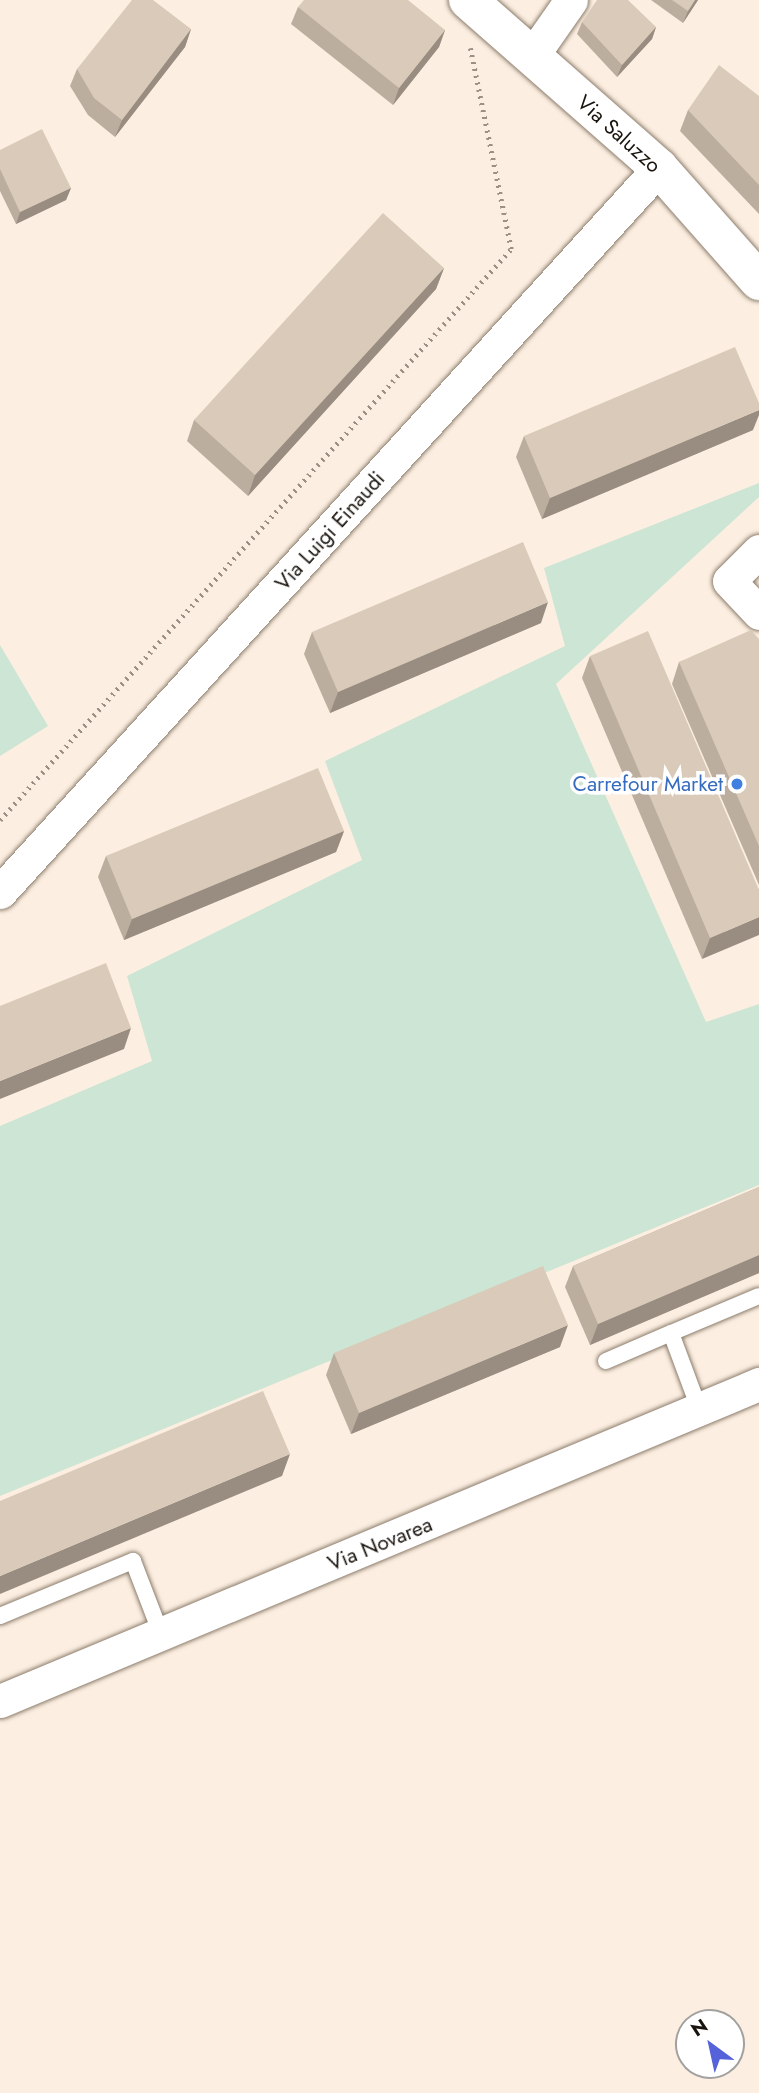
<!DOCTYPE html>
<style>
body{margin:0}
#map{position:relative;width:759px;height:2093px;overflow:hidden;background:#fcefe1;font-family:Jost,sans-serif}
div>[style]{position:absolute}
.green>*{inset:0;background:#cde5d4}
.path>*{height:4.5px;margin-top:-2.25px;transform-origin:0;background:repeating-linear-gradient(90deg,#9a9086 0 2px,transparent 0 7px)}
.roads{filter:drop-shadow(0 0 2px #8c7d6d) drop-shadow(0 0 2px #8c7d6d)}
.service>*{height:16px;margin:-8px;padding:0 8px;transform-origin:8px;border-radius:8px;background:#fff}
.minor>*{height:33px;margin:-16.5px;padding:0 16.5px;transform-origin:16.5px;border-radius:16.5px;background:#fff}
.secondary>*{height:38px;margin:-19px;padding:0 19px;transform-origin:19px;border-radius:19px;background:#fff}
.wall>*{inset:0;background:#bbae9f}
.shaded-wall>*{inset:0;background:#998d82}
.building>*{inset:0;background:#dacab9}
.dots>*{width:19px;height:19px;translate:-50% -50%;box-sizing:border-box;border:4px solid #fff;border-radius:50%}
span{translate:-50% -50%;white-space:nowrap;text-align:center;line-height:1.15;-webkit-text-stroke:7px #fff;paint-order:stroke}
.street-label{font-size:21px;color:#1a140e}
.shop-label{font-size:21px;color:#366cbe}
.right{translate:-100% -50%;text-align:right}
.north{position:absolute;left:675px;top:2009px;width:70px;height:70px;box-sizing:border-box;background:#fff;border:2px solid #a3a19f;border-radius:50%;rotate:327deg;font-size:19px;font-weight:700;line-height:28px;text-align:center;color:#1a140e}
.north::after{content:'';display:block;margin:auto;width:24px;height:32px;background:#5662d9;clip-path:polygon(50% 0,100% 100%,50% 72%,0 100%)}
</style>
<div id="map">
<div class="green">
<i style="clip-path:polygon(759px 483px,759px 497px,556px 684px,706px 1022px,759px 1004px,759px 1185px,0 1496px,0 1126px,152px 1061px,127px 976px,362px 860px,325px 761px,565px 646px,544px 568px)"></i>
<i style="clip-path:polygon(0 645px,48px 726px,0 756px)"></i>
</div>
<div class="path">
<i style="left:0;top:820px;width:766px;rotate:-48.17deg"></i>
<i style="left:511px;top:249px;width:205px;rotate:-101.5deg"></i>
</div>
<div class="roads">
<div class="service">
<i style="left:606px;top:1361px;width:71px;rotate:-23.3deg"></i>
<i style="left:700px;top:1411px;width:83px;rotate:-110.4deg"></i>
<i style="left:671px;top:1333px;width:95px;rotate:-22.8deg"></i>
<i style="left:0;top:1616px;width:144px;rotate:-22.5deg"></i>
<i style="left:133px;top:1561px;width:78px;rotate:69deg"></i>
</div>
<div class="minor">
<i style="left:532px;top:56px;width:68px;rotate:-55.1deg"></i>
<i style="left:759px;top:551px;width:42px;rotate:135deg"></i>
<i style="left:729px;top:581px;width:44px;rotate:46.8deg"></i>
<i style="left:0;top:892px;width:979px;rotate:-47.69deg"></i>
<i style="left:0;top:1701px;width:823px;rotate:-22.67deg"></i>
</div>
<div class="secondary">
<i style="left:468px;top:0;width:254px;rotate:41.3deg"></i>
<i style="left:659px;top:168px;width:151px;rotate:48.5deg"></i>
</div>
</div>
<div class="wall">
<i style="clip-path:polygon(651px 0,698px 0,683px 23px)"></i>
<i style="clip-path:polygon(298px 7px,445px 30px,439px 47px,393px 105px,291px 24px)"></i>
<i style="clip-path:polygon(582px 22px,656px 27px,652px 39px,617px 77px,577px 34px)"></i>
<i style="clip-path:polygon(191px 29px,185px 47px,115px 137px,88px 115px,70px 86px,77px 69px)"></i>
<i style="clip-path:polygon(759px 96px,759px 214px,680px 131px,688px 110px)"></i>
<i style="clip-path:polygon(0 150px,71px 188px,66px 200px,16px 224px,0 191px)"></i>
<i style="clip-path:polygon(444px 268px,436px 289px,248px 496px,187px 441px,194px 420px)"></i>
<i style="clip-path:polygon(753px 430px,542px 519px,516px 457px,524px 436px)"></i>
<i style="clip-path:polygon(541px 623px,330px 713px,304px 654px,312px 632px)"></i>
<i style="clip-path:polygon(759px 639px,759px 885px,672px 684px,679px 662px)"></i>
<i style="clip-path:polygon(590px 656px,759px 890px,702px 959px,582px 678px)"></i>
<i style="clip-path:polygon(344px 831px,336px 852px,124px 940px,98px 877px,106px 856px)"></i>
<i style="clip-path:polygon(759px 1187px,759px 1273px,590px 1345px,565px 1287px,573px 1266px)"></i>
<i style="clip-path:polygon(560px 1347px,351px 1434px,326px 1375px,334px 1353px)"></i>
</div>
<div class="shaded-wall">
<i style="clip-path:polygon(695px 0,698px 0,683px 23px,688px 11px)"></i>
<i style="clip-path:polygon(656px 27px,652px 39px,617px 77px,622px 65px)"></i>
<i style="clip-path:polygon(191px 29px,185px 47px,115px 137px,122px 120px)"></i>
<i style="clip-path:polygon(445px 30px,439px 47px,393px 105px,399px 88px)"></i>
<i style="clip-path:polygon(71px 188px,66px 200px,16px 224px,20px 212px)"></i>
<i style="clip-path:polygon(444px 268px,436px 289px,248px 496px,255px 475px)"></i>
<i style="clip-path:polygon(759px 410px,759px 415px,753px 430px,542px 519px,550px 498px)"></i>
<i style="clip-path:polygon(548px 602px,541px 623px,330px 713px,338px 692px)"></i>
<i style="clip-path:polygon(344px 831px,336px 852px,124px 940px,132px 919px)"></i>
<i style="clip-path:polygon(759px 917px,759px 935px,702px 959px,710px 938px)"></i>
<i style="clip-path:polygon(131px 1028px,124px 1049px,0 1099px,0 1081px)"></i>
<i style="clip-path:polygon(759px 1255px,759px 1273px,590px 1345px,598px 1324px)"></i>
<i style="clip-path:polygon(568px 1325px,560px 1347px,351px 1434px,359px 1413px)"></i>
<i style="clip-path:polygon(290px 1454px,282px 1476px,0 1594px,0 1576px)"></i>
</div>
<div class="building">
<i style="clip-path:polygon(132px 0,153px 0,191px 29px,122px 120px,94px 98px,77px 69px)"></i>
<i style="clip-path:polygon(304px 0,408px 0,445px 30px,399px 88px,298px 7px)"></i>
<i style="clip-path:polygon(597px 0,628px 0,656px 27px,622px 65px,582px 22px)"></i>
<i style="clip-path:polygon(672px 0,695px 0,688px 11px)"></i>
<i style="clip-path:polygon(719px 65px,759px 96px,759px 185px,688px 110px)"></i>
<i style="clip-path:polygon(42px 129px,71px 188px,20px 212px,0 169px,0 150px)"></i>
<i style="clip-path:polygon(383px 213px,444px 268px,255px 475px,194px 420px)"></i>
<i style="clip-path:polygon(735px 347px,759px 403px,759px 410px,550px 498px,524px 436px)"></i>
<i style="clip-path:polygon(523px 542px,548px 602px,338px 692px,312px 632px)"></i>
<i style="clip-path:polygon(751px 630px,759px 639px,759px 846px,679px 662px)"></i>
<i style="clip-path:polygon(648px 631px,759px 890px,759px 917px,710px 938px,590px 656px)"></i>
<i style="clip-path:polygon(318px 768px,344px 831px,132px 919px,106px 856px)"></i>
<i style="clip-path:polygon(106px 963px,131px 1028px,0 1081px,0 1006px)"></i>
<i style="clip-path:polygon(759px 1187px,759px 1255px,598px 1324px,573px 1266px)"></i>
<i style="clip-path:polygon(543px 1266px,568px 1325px,359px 1413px,334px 1353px)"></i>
<i style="clip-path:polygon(263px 1391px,290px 1454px,0 1576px,0 1501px)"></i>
</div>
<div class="dots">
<i style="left:737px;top:784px;background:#3f7fe0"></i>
</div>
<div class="street-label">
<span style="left:619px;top:134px;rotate:42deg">Via Saluzzo</span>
<span style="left:330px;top:531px;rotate:-48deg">Via Luigi Einaudi</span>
<span style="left:380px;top:1544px;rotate:-22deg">Via Novarea</span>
</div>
<div class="shop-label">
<span class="right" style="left:723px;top:784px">Carrefour Market</span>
</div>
<div class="north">N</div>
</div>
